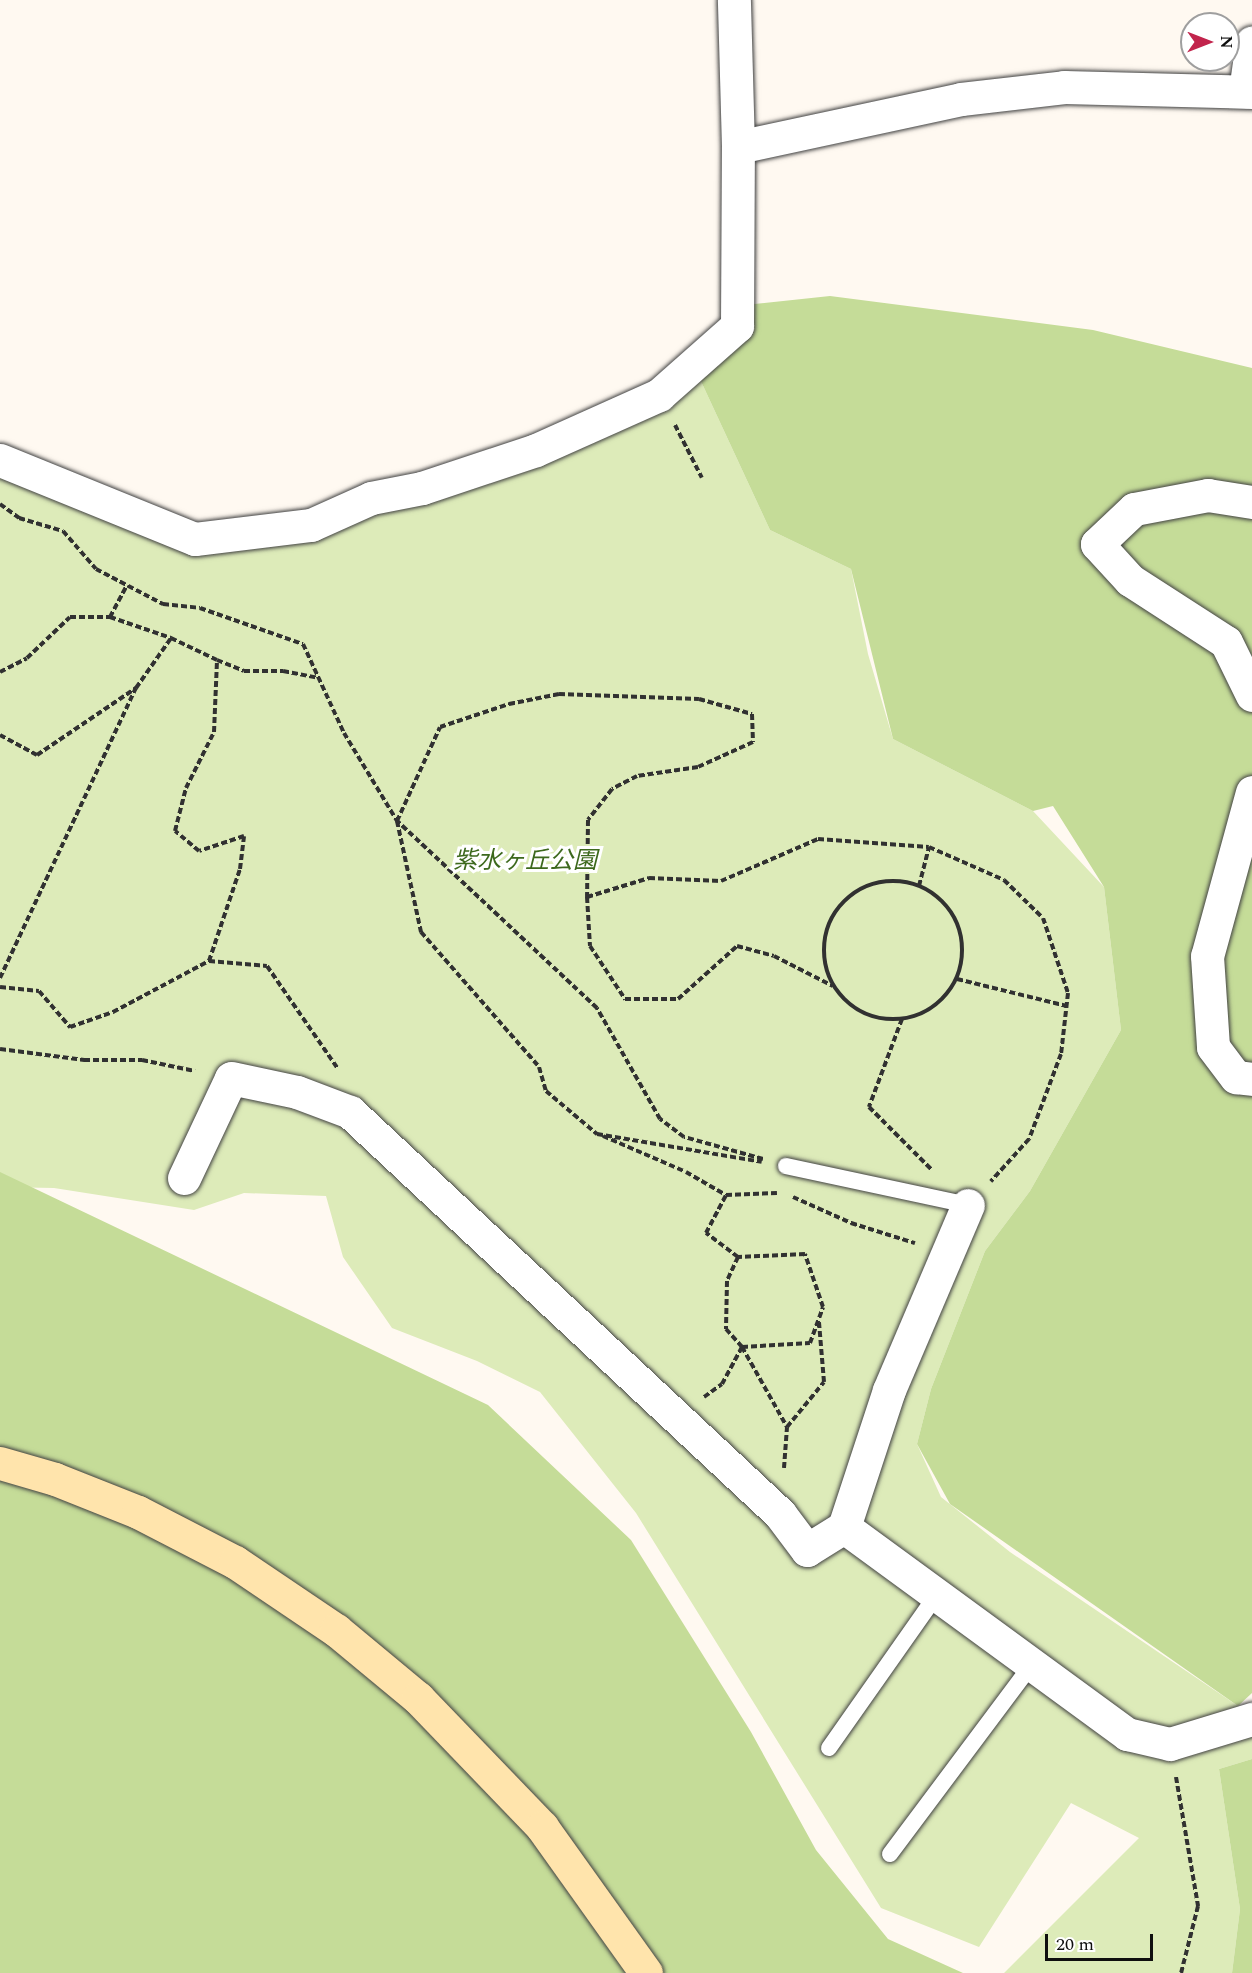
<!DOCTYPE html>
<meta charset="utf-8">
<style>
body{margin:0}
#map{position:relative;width:1252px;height:1973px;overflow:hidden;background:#fff9f1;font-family:Spectral,"Noto Sans JP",serif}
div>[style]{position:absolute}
.green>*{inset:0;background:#ddebb9}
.forest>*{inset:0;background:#c5dc98}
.path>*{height:4px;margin-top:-2px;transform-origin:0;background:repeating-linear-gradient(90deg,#313131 0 6px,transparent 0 9px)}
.path>.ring{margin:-2px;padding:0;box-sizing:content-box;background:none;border:4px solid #313131;border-radius:50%}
.roads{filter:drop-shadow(0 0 2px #424242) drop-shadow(0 0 2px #424242)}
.lane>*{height:16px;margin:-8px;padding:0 8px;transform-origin:8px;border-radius:8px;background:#fff}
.street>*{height:33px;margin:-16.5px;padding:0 16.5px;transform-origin:16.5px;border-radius:16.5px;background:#fff}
.secondary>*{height:33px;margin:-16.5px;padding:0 16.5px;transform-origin:16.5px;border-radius:16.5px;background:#ffe4ac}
span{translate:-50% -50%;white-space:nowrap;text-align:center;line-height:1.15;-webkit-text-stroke:6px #fff;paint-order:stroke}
.park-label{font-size:24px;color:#3d691d;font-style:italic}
.north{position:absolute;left:1180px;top:12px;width:60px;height:60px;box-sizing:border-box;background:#fff;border:2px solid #9f9f9f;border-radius:50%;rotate:90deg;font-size:16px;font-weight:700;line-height:24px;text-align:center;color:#0f0f0f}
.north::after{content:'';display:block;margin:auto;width:21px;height:27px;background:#c2244c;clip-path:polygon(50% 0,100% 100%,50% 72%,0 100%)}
.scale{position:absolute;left:1045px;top:1934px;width:108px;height:27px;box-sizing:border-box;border:3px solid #0f0f0f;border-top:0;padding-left:8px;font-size:18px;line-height:21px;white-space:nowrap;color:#0f0f0f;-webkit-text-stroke:4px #fff;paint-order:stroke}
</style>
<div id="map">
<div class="green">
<i style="clip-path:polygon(699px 377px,770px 530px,851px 569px,868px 654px,893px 739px,1033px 811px,1104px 887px,1121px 1030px,1030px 1191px,985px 1251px,931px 1389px,917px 1444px,941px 1497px,1010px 1552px,1238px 1706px,1252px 1707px,1252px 1759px,1219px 1769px,1240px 1909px,1232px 1973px,1004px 1973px,1139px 1838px,1071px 1803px,979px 1947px,881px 1908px,636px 1513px,540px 1392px,477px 1361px,392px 1328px,343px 1257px,326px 1196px,244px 1193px,194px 1210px,54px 1188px,0 1187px,0 460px,195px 539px,311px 525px)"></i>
</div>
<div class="forest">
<i style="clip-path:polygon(830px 296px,1093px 330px,1252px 368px,1252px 1693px,1238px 1706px,950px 1504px,917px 1444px,931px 1389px,985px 1251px,1030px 1191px,1121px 1030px,1104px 887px,1053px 806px,1033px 811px,893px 739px,851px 569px,770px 530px,699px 377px,745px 305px)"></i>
<i style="clip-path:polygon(0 1172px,488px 1405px,631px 1540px,751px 1732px,816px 1850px,888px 1939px,963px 1973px,0 1973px)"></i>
<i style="clip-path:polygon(1252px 1759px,1252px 1973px,1232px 1973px,1240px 1909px,1219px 1769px)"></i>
</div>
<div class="path">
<i style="left:675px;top:425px;width:59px;rotate:63deg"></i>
<i style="left:0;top:504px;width:24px;rotate:36deg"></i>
<i style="left:19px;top:518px;width:46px;rotate:16.5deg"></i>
<i style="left:63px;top:531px;width:50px;rotate:49deg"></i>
<i style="left:96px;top:569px;width:76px;rotate:27.6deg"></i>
<i style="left:163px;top:604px;width:37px;rotate:6deg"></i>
<i style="left:200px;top:608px;width:109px;rotate:19.3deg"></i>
<i style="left:303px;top:644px;width:98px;rotate:65.3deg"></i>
<i style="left:344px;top:733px;width:103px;rotate:58.9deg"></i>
<i style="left:397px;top:821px;width:114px;rotate:77.8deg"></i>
<i style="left:421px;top:932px;width:179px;rotate:48.8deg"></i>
<i style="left:539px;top:1067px;width:25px;rotate:74deg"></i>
<i style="left:546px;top:1091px;width:67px;rotate:40.1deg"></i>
<i style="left:597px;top:1134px;width:167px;rotate:9.6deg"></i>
<i style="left:110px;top:617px;width:36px;rotate:-62deg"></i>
<i style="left:0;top:672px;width:30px;rotate:-27deg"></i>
<i style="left:27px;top:658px;width:59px;rotate:-43.6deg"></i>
<i style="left:70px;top:617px;width:40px"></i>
<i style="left:110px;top:617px;width:65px;rotate:19deg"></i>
<i style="left:171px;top:638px;width:51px;rotate:25.6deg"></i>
<i style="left:0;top:735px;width:42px;rotate:28.4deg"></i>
<i style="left:37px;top:755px;width:120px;rotate:-34.1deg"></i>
<i style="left:136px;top:688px;width:61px;rotate:-55deg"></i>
<i class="ring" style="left:824px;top:881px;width:134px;height:134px"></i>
<i style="left:919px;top:886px;width:40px;rotate:-75.6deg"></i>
<i style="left:587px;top:897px;width:49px;rotate:86.5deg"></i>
<i style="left:590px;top:946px;width:64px;rotate:56.6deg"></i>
<i style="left:625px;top:999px;width:53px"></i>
<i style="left:678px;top:999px;width:79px;rotate:-41.9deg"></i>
<i style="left:737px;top:946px;width:38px;rotate:15deg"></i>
<i style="left:774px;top:956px;width:66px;rotate:27deg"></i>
<i style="left:209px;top:961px;width:97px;rotate:-71.4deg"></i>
<i style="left:240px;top:869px;width:33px;rotate:-83deg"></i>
<i style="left:244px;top:836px;width:47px;rotate:161.6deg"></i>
<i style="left:199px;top:851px;width:31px;rotate:-140deg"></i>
<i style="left:175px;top:831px;width:44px;rotate:-75.7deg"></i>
<i style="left:186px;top:788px;width:63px;rotate:-63.4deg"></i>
<i style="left:214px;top:732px;width:72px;rotate:-87.6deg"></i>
<i style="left:217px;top:660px;width:29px;rotate:22deg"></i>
<i style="left:244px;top:671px;width:39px"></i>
<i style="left:283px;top:671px;width:36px;rotate:11deg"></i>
<i style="left:0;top:978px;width:320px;rotate:-64.9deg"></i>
<i style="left:957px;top:979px;width:113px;rotate:13.8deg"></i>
<i style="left:0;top:987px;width:39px;rotate:6deg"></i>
<i style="left:39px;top:991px;width:48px;rotate:49.3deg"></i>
<i style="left:70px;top:1027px;width:46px;rotate:-19.2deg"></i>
<i style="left:113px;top:1012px;width:109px;rotate:-28deg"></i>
<i style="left:209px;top:961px;width:58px;rotate:4.9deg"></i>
<i style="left:267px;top:966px;width:125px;rotate:55.4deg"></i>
<i style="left:902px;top:1019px;width:94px;rotate:110.6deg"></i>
<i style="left:869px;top:1107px;width:88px;rotate:45deg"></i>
<i style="left:0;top:1049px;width:85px;rotate:7.5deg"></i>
<i style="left:84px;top:1060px;width:58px"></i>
<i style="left:142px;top:1060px;width:54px;rotate:11.7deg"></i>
<i style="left:603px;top:1136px;width:90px;rotate:23.4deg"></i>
<i style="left:686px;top:1172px;width:46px;rotate:29.9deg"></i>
<i style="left:763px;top:1159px;width:82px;rotate:-164.4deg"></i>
<i style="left:684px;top:1137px;width:30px;rotate:-143deg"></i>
<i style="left:660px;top:1119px;width:128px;rotate:-119.6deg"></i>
<i style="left:597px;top:1008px;width:274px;rotate:-136.9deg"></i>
<i style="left:397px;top:821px;width:103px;rotate:-65.4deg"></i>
<i style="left:440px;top:727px;width:73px;rotate:-18.4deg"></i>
<i style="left:509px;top:704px;width:51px;rotate:-11.3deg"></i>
<i style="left:559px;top:694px;width:140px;rotate:2deg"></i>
<i style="left:699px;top:699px;width:55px;rotate:15.8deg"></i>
<i style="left:752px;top:714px;width:28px;rotate:88deg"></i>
<i style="left:753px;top:742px;width:60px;rotate:155.6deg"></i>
<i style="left:698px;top:767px;width:62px;rotate:171.6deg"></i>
<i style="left:637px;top:776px;width:28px;rotate:153deg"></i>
<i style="left:612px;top:789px;width:39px;rotate:128deg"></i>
<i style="left:588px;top:820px;width:77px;rotate:90.7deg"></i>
<i style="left:587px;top:897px;width:65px;rotate:-17deg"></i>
<i style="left:649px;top:878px;width:72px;rotate:2.4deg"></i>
<i style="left:721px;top:881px;width:106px;rotate:-23.4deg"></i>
<i style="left:818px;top:839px;width:111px;rotate:4.1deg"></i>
<i style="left:929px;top:847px;width:82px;rotate:23.7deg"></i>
<i style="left:1004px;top:880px;width:54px;rotate:44.3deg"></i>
<i style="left:1043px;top:918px;width:79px;rotate:71.6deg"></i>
<i style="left:1068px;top:993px;width:61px;rotate:96.5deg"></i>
<i style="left:1061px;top:1054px;width:91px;rotate:110.6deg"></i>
<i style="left:1029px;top:1139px;width:57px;rotate:132.1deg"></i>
<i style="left:793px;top:1197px;width:64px;rotate:24.1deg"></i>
<i style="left:851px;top:1223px;width:67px;rotate:17.4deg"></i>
<i style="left:738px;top:1257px;width:26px;rotate:115deg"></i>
<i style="left:727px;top:1281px;width:48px;rotate:91.2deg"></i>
<i style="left:726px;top:1329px;width:24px;rotate:48deg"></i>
<i style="left:742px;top:1347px;width:92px;rotate:60.6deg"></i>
<i style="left:787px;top:1427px;width:58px;rotate:-50.6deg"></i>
<i style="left:824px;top:1382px;width:60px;rotate:-94.8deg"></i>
<i style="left:704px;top:1397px;width:22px;rotate:-36deg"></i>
<i style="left:722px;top:1384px;width:42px;rotate:-61.6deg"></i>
<i style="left:742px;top:1347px;width:68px;rotate:-3.4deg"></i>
<i style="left:810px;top:1343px;width:38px;rotate:-70deg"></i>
<i style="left:823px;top:1307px;width:56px;rotate:-108.8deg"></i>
<i style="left:805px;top:1254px;width:67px;rotate:177.4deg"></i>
<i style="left:738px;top:1257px;width:40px;rotate:-143deg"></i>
<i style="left:706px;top:1233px;width:43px;rotate:-62.2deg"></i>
<i style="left:726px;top:1195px;width:51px;rotate:-2.2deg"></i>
<i style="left:784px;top:1468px;width:41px;rotate:-85.8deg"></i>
<i style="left:1176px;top:1777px;width:131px;rotate:80.3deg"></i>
<i style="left:1198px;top:1906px;width:69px;rotate:104.2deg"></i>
</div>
<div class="roads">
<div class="lane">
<i style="left:786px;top:1166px;width:186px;rotate:12.1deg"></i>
<i style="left:829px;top:1748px;width:189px;rotate:-54.9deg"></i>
<i style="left:890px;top:1854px;width:237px;rotate:-53.2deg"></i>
</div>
<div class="street">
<i style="left:1245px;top:91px;width:49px;rotate:-81.9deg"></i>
<i style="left:738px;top:147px;width:228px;rotate:-12.1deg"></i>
<i style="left:961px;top:99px;width:104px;rotate:-6.6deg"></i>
<i style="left:1064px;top:87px;width:188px;rotate:1.5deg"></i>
<i style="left:0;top:460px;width:210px;rotate:22.1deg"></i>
<i style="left:195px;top:539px;width:117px;rotate:-6.9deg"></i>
<i style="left:311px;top:525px;width:66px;rotate:-24.2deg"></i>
<i style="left:371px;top:498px;width:52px;rotate:-11.1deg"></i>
<i style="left:422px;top:488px;width:120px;rotate:-18.4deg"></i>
<i style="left:536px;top:450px;width:135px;rotate:-24.1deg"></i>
<i style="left:659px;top:395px;width:104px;rotate:-41.5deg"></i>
<i style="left:737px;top:326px;width:179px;rotate:-89.7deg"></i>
<i style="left:738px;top:147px;width:147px;rotate:-91.6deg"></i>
<i style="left:1252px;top:502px;width:45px;rotate:-171deg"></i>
<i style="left:1208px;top:495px;width:75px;rotate:169.3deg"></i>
<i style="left:1134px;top:509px;width:51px;rotate:136.6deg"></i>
<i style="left:1097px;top:544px;width:49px;rotate:47.5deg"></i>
<i style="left:1130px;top:580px;width:114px;rotate:32.9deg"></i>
<i style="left:1226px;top:642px;width:59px;rotate:63.9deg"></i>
<i style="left:1252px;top:792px;width:170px;rotate:105.3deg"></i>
<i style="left:1207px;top:956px;width:91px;rotate:86.2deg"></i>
<i style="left:1213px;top:1047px;width:38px;rotate:53deg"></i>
<i style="left:1236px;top:1077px;width:16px;rotate:7deg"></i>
<i style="left:184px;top:1178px;width:110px;rotate:-64.8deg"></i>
<i style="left:231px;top:1078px;width:67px;rotate:12deg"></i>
<i style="left:297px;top:1092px;width:57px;rotate:20.7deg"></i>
<i style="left:350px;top:1112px;width:589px;rotate:43.07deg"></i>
<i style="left:780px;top:1514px;width:45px;rotate:53.1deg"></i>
<i style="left:807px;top:1550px;width:44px;rotate:-31.9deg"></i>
<i style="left:844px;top:1527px;width:144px;rotate:-71.8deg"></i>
<i style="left:889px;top:1390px;width:201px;rotate:-66.9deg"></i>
<i style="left:844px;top:1527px;width:351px;rotate:36.2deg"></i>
<i style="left:1127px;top:1734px;width:44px;rotate:13.1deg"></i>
<i style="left:1170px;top:1744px;width:86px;rotate:-17deg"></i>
</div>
<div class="secondary">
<i style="left:0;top:1463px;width:57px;rotate:16.2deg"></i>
<i style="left:55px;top:1479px;width:89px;rotate:21.7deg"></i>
<i style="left:138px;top:1512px;width:109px;rotate:27.3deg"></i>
<i style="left:235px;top:1562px;width:122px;rotate:34deg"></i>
<i style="left:336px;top:1630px;width:107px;rotate:39.7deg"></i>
<i style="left:418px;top:1698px;width:179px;rotate:46.1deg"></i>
<i style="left:542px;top:1827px;width:179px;rotate:54.5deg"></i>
</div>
</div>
<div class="park-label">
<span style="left:525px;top:862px">紫水ヶ丘公園</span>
</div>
<div class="north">N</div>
<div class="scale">20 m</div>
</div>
